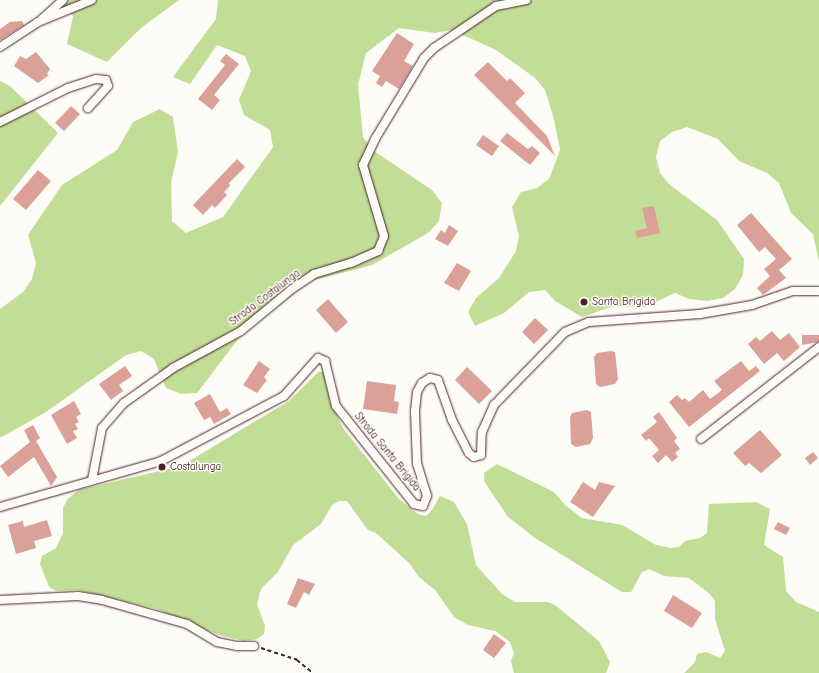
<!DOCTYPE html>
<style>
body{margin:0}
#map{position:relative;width:819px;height:673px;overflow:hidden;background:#fdfcf7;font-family:"Comic Neue",sans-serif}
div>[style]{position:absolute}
.green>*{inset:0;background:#c2de96}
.building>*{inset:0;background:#dba198}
.path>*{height:1.5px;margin-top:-0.75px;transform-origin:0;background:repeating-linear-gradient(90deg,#4a1f2b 0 4px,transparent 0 7px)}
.roads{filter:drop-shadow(0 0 1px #4a1f2b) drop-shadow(0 0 1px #4a1f2b)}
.street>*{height:8px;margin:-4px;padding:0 4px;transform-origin:4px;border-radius:4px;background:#fdfcf7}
.dots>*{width:11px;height:11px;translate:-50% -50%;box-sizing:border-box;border:2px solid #fdfcf7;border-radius:50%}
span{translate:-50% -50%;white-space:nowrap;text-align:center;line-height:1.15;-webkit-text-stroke:3px #fdfcf7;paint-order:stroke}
.street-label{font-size:11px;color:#4a1f2b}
.poi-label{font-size:11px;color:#4a1f2b}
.left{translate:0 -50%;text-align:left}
</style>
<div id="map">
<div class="green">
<i style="clip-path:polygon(60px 0,179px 0,141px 28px,107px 62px,67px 44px,73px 16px)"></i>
<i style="clip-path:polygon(218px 0,819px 0,819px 262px,813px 234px,791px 213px,779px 183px,767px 173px,739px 161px,718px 139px,687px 127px,672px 132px,660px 141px,656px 157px,660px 173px,670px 185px,717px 220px,744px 259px,743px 275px,735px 289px,723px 298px,707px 301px,689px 299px,675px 293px,645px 307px,614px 306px,582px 317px,555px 301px,545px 290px,529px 292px,504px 313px,475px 326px,468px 312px,476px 298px,499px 278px,516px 251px,519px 236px,512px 207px,521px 192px,537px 188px,549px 179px,560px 150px,554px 119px,545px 90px,535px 78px,496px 50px,452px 30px,435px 33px,399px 28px,366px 53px,358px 85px,363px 137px,374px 151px,432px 190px,442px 203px,439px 221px,428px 233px,372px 265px,311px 281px,246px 329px,197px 393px,181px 394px,166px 388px,154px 359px,141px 351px,126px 355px,46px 412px,0 438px,0 309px,23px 292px,32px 279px,36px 263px,28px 235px,62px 185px,117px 150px,133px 122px,160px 109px,173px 117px,178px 152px,171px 183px,172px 221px,186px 233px,223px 217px,273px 147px,270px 130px,244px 115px,239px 100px,251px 71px,245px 56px,217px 45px,190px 84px,173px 77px,216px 19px)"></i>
<i style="clip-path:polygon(0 81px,10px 86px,58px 133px,0 206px)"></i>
<i style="clip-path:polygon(318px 372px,324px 372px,330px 401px,343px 428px,399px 499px,418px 514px,426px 516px,432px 510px,440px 496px,454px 502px,467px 524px,476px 565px,502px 594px,515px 602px,547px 602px,555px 605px,599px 641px,610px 662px,606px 673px,514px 673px,511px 661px,514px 653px,510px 642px,495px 631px,468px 625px,454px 617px,435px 590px,419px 577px,409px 563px,376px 533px,368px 530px,347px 501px,339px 501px,332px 505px,321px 524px,293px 545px,278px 572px,261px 589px,257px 604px,265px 626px,264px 634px,257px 639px,244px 641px,219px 635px,157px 609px,77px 590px,56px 591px,49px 587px,40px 564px,42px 556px,56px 548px,63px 533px,63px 508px,67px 500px,78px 490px,181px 466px,289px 401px)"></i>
<i style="clip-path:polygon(497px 464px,554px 492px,565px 505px,582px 518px,622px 525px,656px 545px,671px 548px,679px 547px,685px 541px,700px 538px,707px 533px,709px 504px,756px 502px,770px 509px,764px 545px,783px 557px,786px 591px,796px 602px,819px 612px,819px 673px,684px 673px,695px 662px,697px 654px,706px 652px,720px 658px,725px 651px,715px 619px,715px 601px,710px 594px,689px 578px,664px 576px,649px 569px,642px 572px,631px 592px,622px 592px,535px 538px,508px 517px,484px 481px,484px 473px)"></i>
</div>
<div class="building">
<i style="clip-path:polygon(22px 21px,24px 25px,0 40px,0 29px,10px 22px)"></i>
<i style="clip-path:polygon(397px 33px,414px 44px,404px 61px,413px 66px,399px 89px,386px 81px,382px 87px,376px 83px,380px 76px,372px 71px)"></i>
<i style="clip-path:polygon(36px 52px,50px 69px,47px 74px,49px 75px,38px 83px,14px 66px,20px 56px,26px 59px)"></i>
<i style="clip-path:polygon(226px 54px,239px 64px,214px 95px,220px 100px,212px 110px,198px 99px,225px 65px,220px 61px)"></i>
<i style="clip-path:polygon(488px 62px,507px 81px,510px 78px,525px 93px,515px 103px,547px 136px,555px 156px,474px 75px)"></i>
<i style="clip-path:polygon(71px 106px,80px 114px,64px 131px,55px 123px)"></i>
<i style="clip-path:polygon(507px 133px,528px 149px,532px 146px,540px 153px,530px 165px,500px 141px)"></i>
<i style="clip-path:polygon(483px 135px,499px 146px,492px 156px,476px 145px)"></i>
<i style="clip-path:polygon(237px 159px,245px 167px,229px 183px,230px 186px,224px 192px,227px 195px,215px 208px,212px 205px,203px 215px,193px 205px)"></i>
<i style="clip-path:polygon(38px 170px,51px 181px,26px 210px,13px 199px)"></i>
<i style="clip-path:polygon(654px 206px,660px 233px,637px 238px,635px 231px,647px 228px,642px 208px)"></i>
<i style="clip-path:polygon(751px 213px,792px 259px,779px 270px,786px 278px,763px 295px,757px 288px,770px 276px,764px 269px,776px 259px,765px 247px,759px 252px,737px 225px)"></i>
<i style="clip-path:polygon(449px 225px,458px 231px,448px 246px,435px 239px,441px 230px,445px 233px)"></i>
<i style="clip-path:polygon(457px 263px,471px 271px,459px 291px,444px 283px)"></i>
<i style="clip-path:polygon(328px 299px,348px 322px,336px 333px,316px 310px)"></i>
<i style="clip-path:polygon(535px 318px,548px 330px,534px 344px,522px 332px)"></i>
<i style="clip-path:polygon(772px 331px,780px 340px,789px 333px,800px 347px,784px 361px,777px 353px,764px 364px,748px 344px,756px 337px,760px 341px)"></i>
<i style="clip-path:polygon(802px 335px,819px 335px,819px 342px,802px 345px)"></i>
<i style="clip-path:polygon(611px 351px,615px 352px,618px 379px,615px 384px,600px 387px,596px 384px,594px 357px,597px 353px)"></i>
<i style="clip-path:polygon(259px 361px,270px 369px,264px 377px,267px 380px,257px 393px,243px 385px)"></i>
<i style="clip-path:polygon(741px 361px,749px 371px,756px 366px,760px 371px,689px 427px,669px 402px,677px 395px,682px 400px,685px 398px,689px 402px,703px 390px,710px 399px,722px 390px,714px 381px)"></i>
<i style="clip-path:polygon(125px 366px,132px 376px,119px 385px,123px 391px,111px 400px,99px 384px)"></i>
<i style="clip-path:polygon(467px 367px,492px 391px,479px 404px,455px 380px)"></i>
<i style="clip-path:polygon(367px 381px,396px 385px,394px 401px,399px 402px,397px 414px,363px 409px)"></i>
<i style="clip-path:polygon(210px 394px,220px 412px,227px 408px,231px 414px,214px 424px,210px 417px,204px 420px,194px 403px)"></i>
<i style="clip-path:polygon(74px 401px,81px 414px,76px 417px,79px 422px,75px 424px,78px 429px,73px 431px,77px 438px,67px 444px,51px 415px)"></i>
<i style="clip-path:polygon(587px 410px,591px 412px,593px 438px,590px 444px,576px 447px,571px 444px,570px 417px,572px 413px)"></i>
<i style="clip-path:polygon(659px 412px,677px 438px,674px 441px,680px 449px,675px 453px,678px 457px,672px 462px,666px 455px,658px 463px,652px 456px,659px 450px,649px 438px,646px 441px,641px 435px,657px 422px,653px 417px)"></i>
<i style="clip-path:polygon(33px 425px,40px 438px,36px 441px,57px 477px,51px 486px,34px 457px,8px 477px,0 466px,30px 442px,24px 430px)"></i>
<i style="clip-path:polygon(760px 430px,782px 455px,761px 473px,749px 463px,745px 466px,733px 453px)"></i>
<i style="clip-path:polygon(813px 452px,818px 458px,810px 465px,805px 458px)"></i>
<i style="clip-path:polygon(583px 482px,595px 490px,599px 482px,615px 486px,593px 517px,570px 502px)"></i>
<i style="clip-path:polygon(47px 520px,52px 536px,34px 541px,36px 548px,16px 554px,8px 525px,23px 521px,24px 527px)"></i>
<i style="clip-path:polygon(778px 522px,790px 528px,786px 535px,774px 529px)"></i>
<i style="clip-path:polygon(298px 578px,315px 584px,309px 595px,304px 592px,296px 608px,287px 604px)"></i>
<i style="clip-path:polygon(673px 595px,702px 613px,692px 628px,664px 611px)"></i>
<i style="clip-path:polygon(494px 634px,506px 643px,494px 658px,483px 650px)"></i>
</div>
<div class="path">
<i style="left:261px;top:648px;width:38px;rotate:18deg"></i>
<i style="left:297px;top:660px;width:21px;rotate:39deg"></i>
</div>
<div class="roads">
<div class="street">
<i style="left:42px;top:19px;width:28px;rotate:-42deg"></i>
<i style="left:0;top:47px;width:45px;rotate:-33.3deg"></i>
<i style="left:38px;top:22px;width:58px;rotate:-22.2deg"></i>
<i style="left:0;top:122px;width:76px;rotate:-26.6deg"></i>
<i style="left:68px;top:88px;width:29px;rotate:-18deg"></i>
<i style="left:96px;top:79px;width:10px;rotate:6deg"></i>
<i style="left:106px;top:80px;width:6px;rotate:72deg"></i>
<i style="left:108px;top:86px;width:30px;rotate:132deg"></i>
<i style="left:701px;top:439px;width:150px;rotate:-37.9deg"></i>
<i style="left:92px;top:480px;width:53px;rotate:-79.1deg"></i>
<i style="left:102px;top:428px;width:33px;rotate:-49deg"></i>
<i style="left:124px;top:403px;width:60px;rotate:-35.5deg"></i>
<i style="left:173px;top:368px;width:77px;rotate:-28.6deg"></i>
<i style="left:241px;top:331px;width:66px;rotate:-39.5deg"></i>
<i style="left:292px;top:289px;width:27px;rotate:-34deg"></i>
<i style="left:314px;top:274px;width:39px;rotate:-17deg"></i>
<i style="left:351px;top:263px;width:30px;rotate:-24deg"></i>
<i style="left:378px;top:251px;width:16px;rotate:-68deg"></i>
<i style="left:384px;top:236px;width:74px;rotate:-106.5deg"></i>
<i style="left:363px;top:165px;width:29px;rotate:-65deg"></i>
<i style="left:375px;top:139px;width:95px;rotate:-58.8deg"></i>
<i style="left:424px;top:58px;width:14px;rotate:-45deg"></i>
<i style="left:434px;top:48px;width:75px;rotate:-34.1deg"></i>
<i style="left:496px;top:6px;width:31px;rotate:-11deg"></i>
<i style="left:0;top:507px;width:167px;rotate:-15.9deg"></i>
<i style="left:161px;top:461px;width:139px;rotate:-27.9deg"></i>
<i style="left:284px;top:396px;width:51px;rotate:-48.2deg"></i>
<i style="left:318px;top:358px;width:8px;rotate:23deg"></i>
<i style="left:325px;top:361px;width:46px;rotate:76.3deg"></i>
<i style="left:336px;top:406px;width:125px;rotate:51.5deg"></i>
<i style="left:414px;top:504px;width:9px;rotate:13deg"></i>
<i style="left:423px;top:506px;width:11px;rotate:-68deg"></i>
<i style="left:427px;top:496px;width:34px;rotate:-107deg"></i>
<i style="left:417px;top:464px;width:53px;rotate:-92.2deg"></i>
<i style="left:415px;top:411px;width:19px;rotate:-84deg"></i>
<i style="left:417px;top:392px;width:10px;rotate:-61deg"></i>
<i style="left:422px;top:383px;width:9px;rotate:-32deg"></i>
<i style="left:430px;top:378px;width:8px;rotate:14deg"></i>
<i style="left:438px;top:380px;width:42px;rotate:70.7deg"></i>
<i style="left:452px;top:420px;width:37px;rotate:63deg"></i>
<i style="left:469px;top:453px;width:6px;rotate:39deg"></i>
<i style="left:474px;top:457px;width:7px;rotate:-16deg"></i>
<i style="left:481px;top:455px;width:23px;rotate:-88deg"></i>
<i style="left:482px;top:432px;width:30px;rotate:-66deg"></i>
<i style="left:494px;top:405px;width:102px;rotate:-45.8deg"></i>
<i style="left:565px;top:332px;width:26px;rotate:-23deg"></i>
<i style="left:589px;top:322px;width:111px;rotate:-4.1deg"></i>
<i style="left:700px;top:314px;width:53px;rotate:-9.8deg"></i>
<i style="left:752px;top:305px;width:43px;rotate:-18.9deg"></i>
<i style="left:793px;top:291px;width:26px"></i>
<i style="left:0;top:600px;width:78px;rotate:-2.9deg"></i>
<i style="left:78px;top:596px;width:24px;rotate:9deg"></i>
<i style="left:102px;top:600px;width:88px;rotate:15.8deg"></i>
<i style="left:187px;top:624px;width:35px;rotate:31deg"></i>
<i style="left:217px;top:642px;width:20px;rotate:11deg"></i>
<i style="left:237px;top:646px;width:17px"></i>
</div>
</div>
<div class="dots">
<i style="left:584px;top:302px;background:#4a1f2b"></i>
<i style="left:162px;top:467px;background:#4a1f2b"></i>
</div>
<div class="street-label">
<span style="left:265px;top:298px;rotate:-37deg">Strada Costalunga</span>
<span style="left:387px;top:452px;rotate:51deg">Strada Santa Brigida</span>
</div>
<div class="poi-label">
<span class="left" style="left:592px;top:302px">Santa Brigida</span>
<span class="left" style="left:170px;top:467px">Costalunga</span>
</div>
</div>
